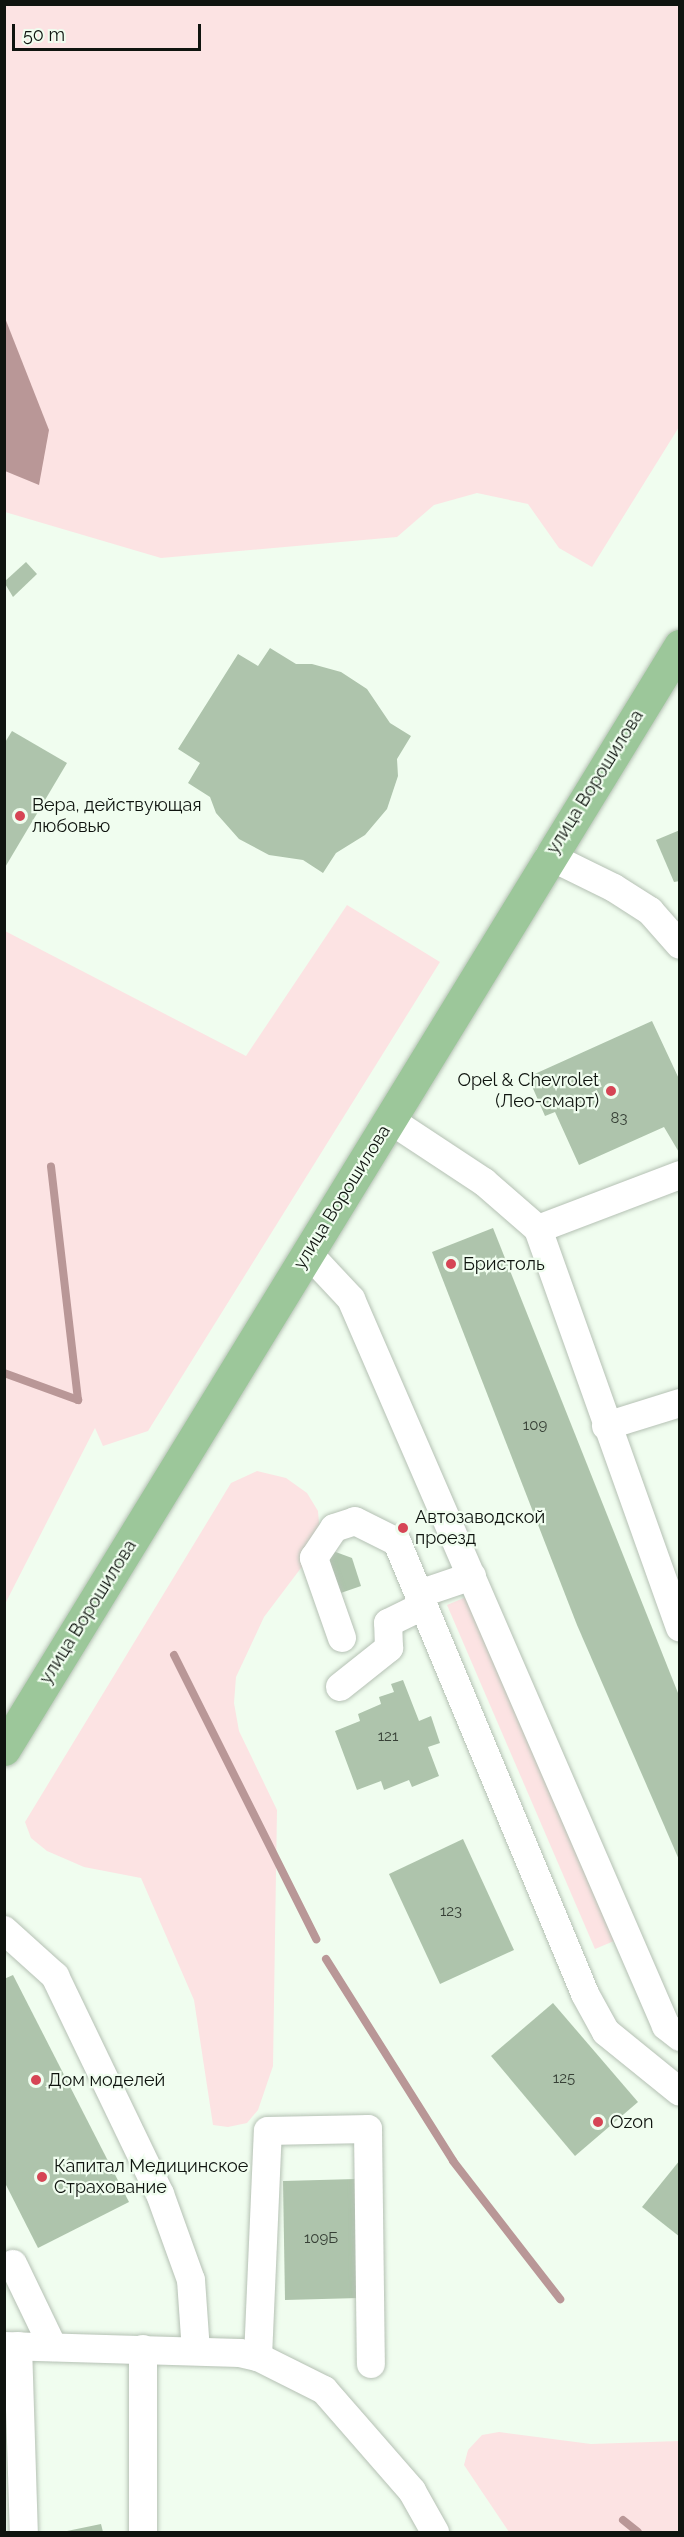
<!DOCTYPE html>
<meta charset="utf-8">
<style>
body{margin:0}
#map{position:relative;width:684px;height:2537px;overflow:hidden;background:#f0fdef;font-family:Raleway,sans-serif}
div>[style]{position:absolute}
.green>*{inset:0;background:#fce3e3}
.water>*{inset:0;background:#b99797}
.stream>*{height:8px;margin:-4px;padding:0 4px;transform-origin:4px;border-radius:4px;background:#b99797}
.building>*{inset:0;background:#aec4ac}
.roads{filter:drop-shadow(0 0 2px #b5c1b4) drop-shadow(0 0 2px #b5c1b4)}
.minor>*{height:28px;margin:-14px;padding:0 14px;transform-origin:14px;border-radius:14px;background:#fff}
.major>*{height:33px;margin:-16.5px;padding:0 16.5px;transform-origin:16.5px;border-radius:16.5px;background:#9cc79a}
.dots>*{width:16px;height:16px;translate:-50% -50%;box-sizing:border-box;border:3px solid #f0fdef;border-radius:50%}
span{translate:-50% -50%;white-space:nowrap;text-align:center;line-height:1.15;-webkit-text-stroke:4.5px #f0fdef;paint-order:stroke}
.number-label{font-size:15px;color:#374036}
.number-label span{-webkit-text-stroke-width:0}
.street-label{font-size:18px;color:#0f140f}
.poi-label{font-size:18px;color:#0f140f}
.left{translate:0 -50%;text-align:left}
.right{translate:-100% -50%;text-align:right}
.frame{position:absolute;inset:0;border:6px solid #0f140f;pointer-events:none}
.scale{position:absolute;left:12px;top:24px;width:189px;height:27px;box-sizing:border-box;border:3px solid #0f140f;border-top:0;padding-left:8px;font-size:18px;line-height:21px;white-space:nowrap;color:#0f140f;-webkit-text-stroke:4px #f0fdef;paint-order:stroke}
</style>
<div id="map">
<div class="green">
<i style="clip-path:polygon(4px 5px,679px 5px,679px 427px,592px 567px,559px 548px,528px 504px,477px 493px,434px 505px,397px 537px,161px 558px,5px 512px)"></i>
<i style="clip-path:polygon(347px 905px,440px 962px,148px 1431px,103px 1446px,95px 1428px,5px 1604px,5px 931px,246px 1056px)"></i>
<i style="clip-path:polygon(257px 1471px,286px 1478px,307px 1493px,318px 1511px,320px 1534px,310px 1556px,264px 1617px,236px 1677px,234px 1703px,239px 1731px,277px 1810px,276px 1873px,273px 2066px,258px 2110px,247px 2123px,228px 2127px,213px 2125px,194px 2000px,141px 1878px,84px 1867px,47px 1851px,31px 1838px,25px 1822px,231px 1483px)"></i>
<i style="clip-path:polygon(466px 1597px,614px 1941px,595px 1949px,447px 1605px)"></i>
<i style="clip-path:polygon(499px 2432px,591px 2444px,679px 2441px,679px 2532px,509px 2532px,464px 2465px,468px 2450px,482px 2435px)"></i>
</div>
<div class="water">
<i style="clip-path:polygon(5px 318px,49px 430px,39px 485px,5px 471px)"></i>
</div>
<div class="stream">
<i style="left:4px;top:1373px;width:79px;rotate:20deg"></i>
<i style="left:78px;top:1400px;width:235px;rotate:-96.6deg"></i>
<i style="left:174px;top:1655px;width:318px;rotate:63.4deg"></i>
<i style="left:326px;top:1959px;width:239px;rotate:57.8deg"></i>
<i style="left:453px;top:2161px;width:175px;rotate:52.2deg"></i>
<i style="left:623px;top:2520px;width:19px;rotate:39deg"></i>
</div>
<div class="building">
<i style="clip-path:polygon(26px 562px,37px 574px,13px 597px,4px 582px)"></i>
<i style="clip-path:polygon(270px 648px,296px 664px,312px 664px,341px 672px,367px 689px,390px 723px,411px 736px,397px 759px,398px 776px,387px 809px,365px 835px,336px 853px,323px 873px,303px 860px,269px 855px,239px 839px,216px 813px,210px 797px,188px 783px,200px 763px,178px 749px,238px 654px,258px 666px)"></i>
<i style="clip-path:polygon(12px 731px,67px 763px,4px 869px,4px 744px)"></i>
<i style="clip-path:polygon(680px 830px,680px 881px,674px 882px,656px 840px)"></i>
<i style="clip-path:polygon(652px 1021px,680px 1081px,680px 1154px,664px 1127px,579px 1165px,555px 1112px,545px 1116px,528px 1077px)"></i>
<i style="clip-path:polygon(493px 1228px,680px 1698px,680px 1862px,577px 1625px,432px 1252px)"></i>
<i style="clip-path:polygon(333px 1551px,352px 1558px,361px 1586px,335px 1595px,327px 1560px)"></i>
<i style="clip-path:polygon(403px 1680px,419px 1721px,431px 1716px,440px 1743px,428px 1747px,439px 1776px,412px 1787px,409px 1780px,384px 1790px,381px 1781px,357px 1790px,335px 1731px,360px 1721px,358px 1714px,381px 1704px,379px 1697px,394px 1692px,391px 1684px)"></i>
<i style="clip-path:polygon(463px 1839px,514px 1950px,440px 1984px,389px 1874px)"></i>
<i style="clip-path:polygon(13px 1975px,129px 2202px,38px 2248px,4px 2181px,4px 1979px)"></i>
<i style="clip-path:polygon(553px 2003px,638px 2102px,575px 2156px,491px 2056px)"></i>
<i style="clip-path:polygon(680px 2160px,680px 2237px,642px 2207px)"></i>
<i style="clip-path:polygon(356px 2179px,359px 2298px,285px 2300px,283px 2181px)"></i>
<i style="clip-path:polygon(101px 2524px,103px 2532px,67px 2532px,67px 2531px)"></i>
</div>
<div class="roads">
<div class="minor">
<i style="left:549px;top:856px;width:72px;rotate:26.2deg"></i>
<i style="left:614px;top:888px;width:43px;rotate:32.6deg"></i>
<i style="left:650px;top:911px;width:45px;rotate:48.6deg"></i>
<i style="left:390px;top:1120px;width:113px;rotate:33.4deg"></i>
<i style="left:484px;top:1182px;width:72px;rotate:41deg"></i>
<i style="left:538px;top:1229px;width:423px;rotate:70.4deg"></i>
<i style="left:538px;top:1229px;width:152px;rotate:-20.8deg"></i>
<i style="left:308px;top:1253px;width:63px;rotate:46.9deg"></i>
<i style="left:351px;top:1299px;width:792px;rotate:66.57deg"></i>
<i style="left:666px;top:2026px;width:18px;rotate:38deg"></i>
<i style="left:606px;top:1426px;width:77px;rotate:-17.3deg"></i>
<i style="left:419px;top:1594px;width:56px;rotate:-18.8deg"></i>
<i style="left:342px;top:1638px;width:85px;rotate:-109.3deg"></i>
<i style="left:314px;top:1558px;width:36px;rotate:-56deg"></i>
<i style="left:334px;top:1528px;width:22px;rotate:-18deg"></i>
<i style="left:355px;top:1521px;width:47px;rotate:26.6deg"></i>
<i style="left:397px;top:1542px;width:490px;rotate:67.4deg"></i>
<i style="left:585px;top:1994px;width:43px;rotate:61.1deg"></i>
<i style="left:606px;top:2032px;width:95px;rotate:39deg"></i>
<i style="left:340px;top:1687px;width:63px;rotate:-38.5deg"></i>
<i style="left:389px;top:1648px;width:25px;rotate:-92deg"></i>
<i style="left:388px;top:1623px;width:39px;rotate:-26deg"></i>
<i style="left:4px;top:1930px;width:69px;rotate:42deg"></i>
<i style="left:55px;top:1976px;width:242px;rotate:64.3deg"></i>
<i style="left:160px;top:2194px;width:91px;rotate:70.2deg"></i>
<i style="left:191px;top:2280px;width:71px;rotate:86deg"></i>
<i style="left:13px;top:2264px;width:92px;rotate:64.3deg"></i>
<i style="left:4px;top:2346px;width:236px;rotate:1.7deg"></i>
<i style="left:240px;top:2353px;width:18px;rotate:13deg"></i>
<i style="left:258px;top:2357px;width:74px;rotate:26.6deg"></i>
<i style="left:324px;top:2390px;width:134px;rotate:48.9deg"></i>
<i style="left:412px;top:2491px;width:47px;rotate:60.7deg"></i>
<i style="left:18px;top:2346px;width:186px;rotate:88.2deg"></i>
<i style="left:258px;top:2357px;width:226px;rotate:-87.5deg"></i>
<i style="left:268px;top:2131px;width:100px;rotate:-1.1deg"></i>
<i style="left:368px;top:2129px;width:235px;rotate:89.3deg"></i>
<i style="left:143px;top:2532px;width:183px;rotate:-90deg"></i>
</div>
<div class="major">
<i style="left:4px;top:1749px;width:1294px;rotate:-58.5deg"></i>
</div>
</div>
<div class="dots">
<i style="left:20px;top:816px;background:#d64555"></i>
<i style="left:611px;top:1091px;background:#d64555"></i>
<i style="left:451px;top:1264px;background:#d64555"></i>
<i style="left:403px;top:1528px;background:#d64555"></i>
<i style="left:36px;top:2080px;background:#d64555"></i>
<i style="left:598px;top:2122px;background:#d64555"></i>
<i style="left:42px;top:2177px;background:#d64555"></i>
</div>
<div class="number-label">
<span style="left:619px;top:1119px">83</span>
<span style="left:535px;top:1426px">109</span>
<span style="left:388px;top:1737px">121</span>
<span style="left:451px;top:1912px">123</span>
<span style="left:564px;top:2079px">125</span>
<span style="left:321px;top:2239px">109Б</span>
</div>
<div class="street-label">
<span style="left:595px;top:782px;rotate:-58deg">улица Ворошилова</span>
<span style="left:342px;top:1197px;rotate:-58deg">улица Ворошилова</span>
<span style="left:88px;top:1612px;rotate:-58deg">улица Ворошилова</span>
</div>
<div class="poi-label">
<span class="left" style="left:32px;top:816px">Вера, действующая<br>любовью</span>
<span class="right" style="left:599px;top:1091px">Opel &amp; Chevrolet<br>(Лео-смарт)</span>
<span class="left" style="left:463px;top:1264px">Бристоль</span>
<span class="left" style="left:415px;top:1528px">Автозаводской<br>проезд</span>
<span class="left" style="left:48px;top:2080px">Дом моделей</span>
<span class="left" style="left:610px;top:2122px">Ozon</span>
<span class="left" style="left:54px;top:2177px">Капитал Медицинское<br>Страхование</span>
</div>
<div class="frame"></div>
<div class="scale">50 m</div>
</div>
